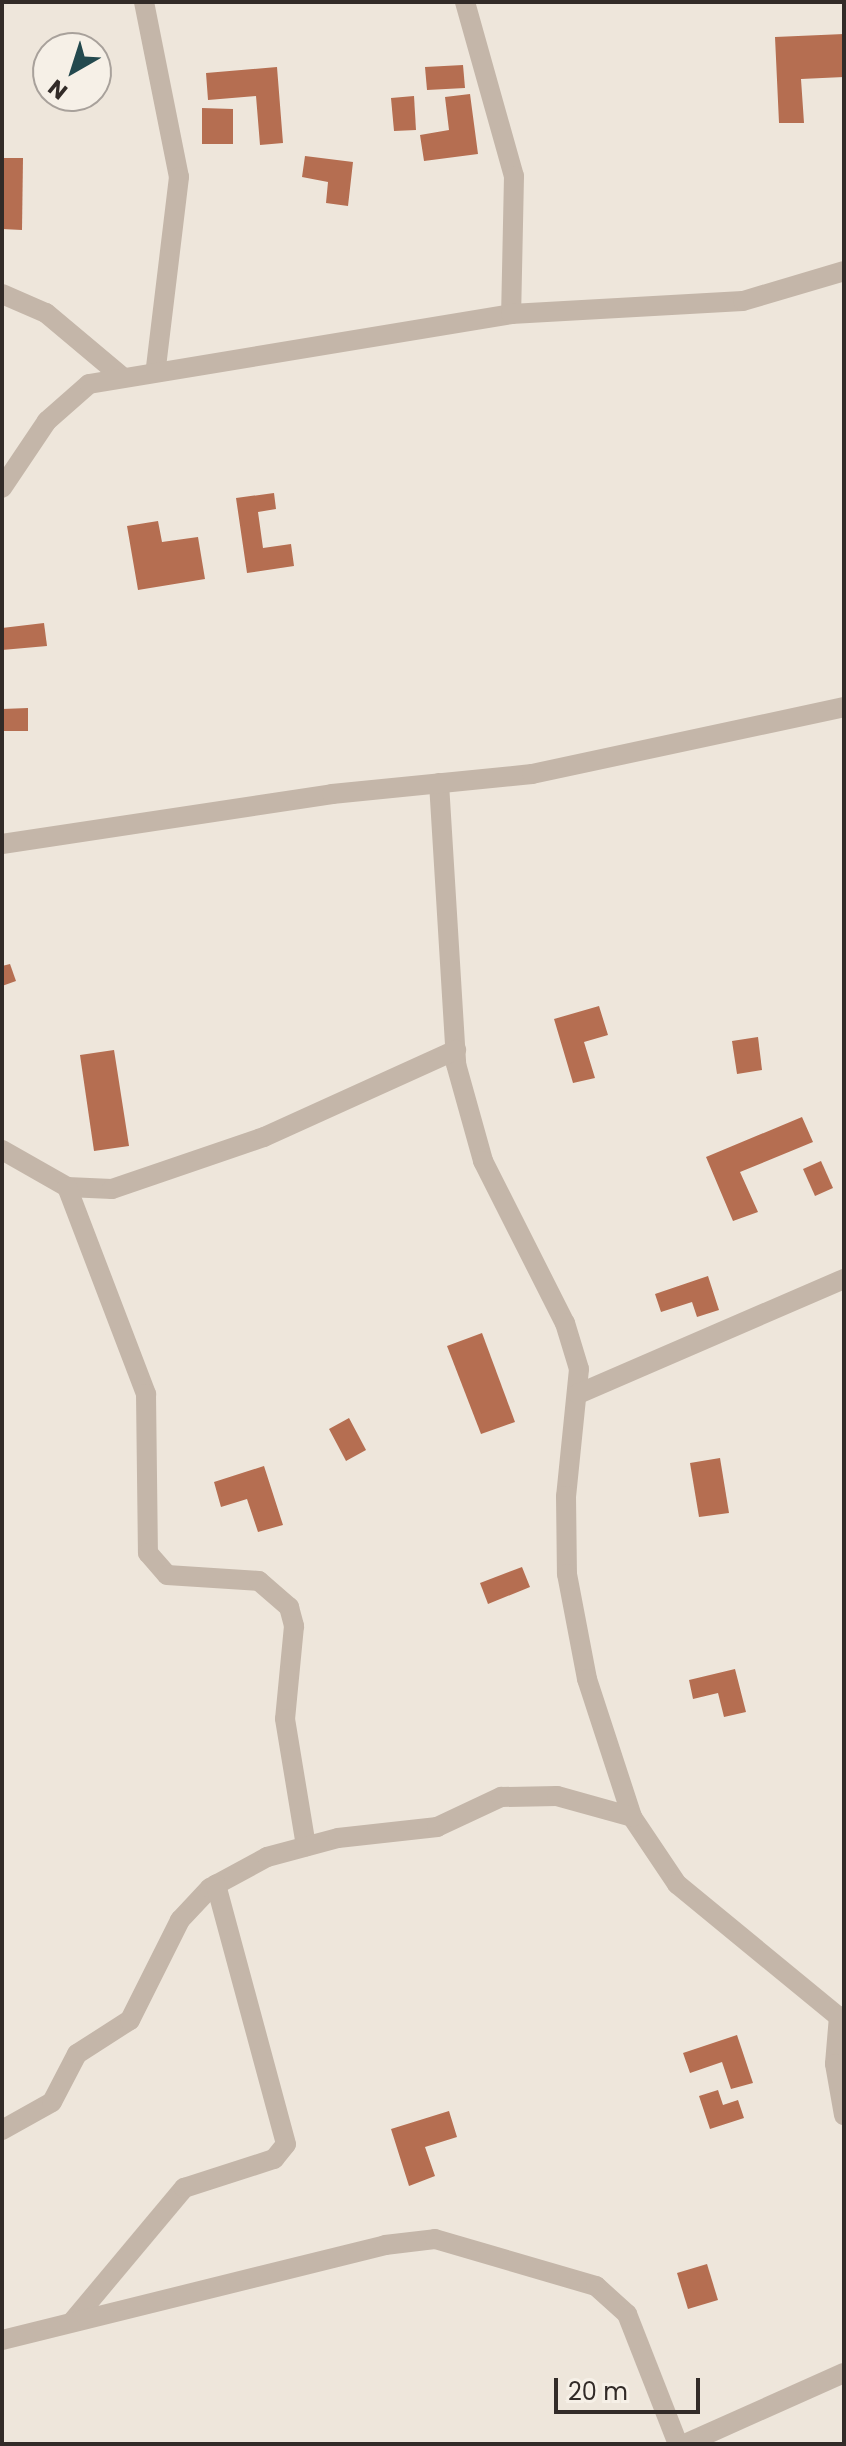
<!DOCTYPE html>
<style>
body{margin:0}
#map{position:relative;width:846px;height:2446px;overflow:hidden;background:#eee6db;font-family:Poppins,sans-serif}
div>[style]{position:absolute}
.building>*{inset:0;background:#b56e51}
.minor>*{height:20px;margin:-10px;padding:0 10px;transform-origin:10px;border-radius:10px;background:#c4b6a9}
span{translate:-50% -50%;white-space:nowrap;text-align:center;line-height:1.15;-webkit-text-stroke:7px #f6f0e7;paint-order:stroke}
.frame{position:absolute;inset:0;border:4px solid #322b28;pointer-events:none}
.north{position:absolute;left:32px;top:32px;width:80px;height:80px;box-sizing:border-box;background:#f6f0e7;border:2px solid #a8a19b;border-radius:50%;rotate:219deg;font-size:22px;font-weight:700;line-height:32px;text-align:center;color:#322b28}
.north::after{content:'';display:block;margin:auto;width:28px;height:36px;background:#23494e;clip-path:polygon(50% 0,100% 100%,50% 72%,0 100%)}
.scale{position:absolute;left:554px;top:2378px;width:146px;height:36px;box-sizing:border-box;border:4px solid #322b28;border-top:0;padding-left:10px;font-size:24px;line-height:28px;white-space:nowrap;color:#322b28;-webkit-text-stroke:6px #f6f0e7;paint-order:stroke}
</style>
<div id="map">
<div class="building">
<i style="clip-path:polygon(844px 34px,844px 77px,801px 79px,804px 123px,779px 123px,775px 37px)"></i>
<i style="clip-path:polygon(463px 65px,465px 88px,427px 90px,425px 67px)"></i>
<i style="clip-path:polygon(277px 67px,283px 143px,260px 145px,256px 96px,208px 100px,206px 73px)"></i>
<i style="clip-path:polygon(470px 94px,478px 154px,424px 161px,420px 135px,449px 130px,445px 97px)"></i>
<i style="clip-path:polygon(414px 96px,416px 130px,394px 131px,391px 98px)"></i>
<i style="clip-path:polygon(202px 108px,233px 109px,233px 144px,202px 144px)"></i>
<i style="clip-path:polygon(305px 156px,353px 162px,348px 206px,326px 203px,328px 182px,302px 177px)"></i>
<i style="clip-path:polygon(2px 158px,23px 158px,22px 230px,2px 229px)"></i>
<i style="clip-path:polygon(274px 493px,276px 509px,258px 512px,263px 548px,291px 544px,294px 566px,247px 573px,236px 498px)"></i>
<i style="clip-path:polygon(158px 521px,162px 542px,198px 537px,205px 579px,138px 590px,127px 526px)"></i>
<i style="clip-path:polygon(44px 623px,47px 646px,2px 650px,2px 628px)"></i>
<i style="clip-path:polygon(28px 708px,28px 731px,2px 731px,2px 709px)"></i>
<i style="clip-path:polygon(10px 964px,16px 981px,2px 986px,2px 966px)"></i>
<i style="clip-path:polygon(599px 1006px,608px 1035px,584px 1042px,595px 1078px,573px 1083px,554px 1019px)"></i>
<i style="clip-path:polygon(758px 1037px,762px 1070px,737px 1074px,732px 1041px)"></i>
<i style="clip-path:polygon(114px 1050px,129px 1146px,94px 1151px,80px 1055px)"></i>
<i style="clip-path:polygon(802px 1117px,813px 1142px,740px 1172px,758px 1212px,733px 1221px,706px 1157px)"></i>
<i style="clip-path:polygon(821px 1161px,833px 1188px,815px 1196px,803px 1169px)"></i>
<i style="clip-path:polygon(708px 1276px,719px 1310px,697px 1317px,692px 1302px,661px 1312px,655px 1294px)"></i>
<i style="clip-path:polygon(482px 1333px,515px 1422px,481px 1434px,447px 1346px)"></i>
<i style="clip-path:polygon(349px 1418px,366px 1450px,346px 1461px,329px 1429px)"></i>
<i style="clip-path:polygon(720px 1458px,729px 1513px,699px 1517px,690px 1463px)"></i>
<i style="clip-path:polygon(264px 1466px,283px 1525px,258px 1532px,247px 1499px,221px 1507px,214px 1482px)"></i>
<i style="clip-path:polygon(522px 1567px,530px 1587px,488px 1604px,480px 1583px)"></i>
<i style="clip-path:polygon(735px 1669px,746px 1712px,724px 1717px,718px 1693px,693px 1699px,689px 1680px)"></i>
<i style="clip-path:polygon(737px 2035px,753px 2083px,731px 2089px,722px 2062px,690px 2073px,683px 2053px)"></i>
<i style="clip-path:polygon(718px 2090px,723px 2105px,738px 2100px,744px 2118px,710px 2129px,699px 2096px)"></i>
<i style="clip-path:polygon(449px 2111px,457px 2137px,425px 2147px,435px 2176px,409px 2186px,391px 2129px)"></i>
<i style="clip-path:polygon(707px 2264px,718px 2300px,688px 2309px,677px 2273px)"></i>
</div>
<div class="minor">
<i style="left:144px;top:2px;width:178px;rotate:78.7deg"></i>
<i style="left:179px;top:177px;width:192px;rotate:96.9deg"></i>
<i style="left:465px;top:2px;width:181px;rotate:74.3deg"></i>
<i style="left:514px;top:176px;width:138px;rotate:91.2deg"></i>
<i style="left:2px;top:294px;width:48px;rotate:23.4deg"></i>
<i style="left:46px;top:313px;width:98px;rotate:40deg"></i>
<i style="left:2px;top:488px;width:81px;rotate:-56.1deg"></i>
<i style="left:47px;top:421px;width:56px;rotate:-41.4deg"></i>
<i style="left:89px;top:384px;width:428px;rotate:-9.4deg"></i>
<i style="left:511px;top:314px;width:232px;rotate:-3.2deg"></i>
<i style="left:743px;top:301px;width:105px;rotate:-16.5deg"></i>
<i style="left:439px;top:783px;width:282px;rotate:86.5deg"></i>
<i style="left:456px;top:1064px;width:101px;rotate:74.4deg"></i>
<i style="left:483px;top:1161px;width:182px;rotate:63.2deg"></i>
<i style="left:565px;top:1323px;width:48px;rotate:73.1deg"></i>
<i style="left:579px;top:1369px;width:128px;rotate:95.8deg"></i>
<i style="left:566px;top:1496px;width:78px;rotate:89.3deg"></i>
<i style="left:567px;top:1574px;width:107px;rotate:79.2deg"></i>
<i style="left:587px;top:1679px;width:145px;rotate:71.9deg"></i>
<i style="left:632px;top:1817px;width:81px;rotate:56.1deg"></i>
<i style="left:677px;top:1884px;width:216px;rotate:39.4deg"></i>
<i style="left:2px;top:844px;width:334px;rotate:-8.6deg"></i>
<i style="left:332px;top:794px;width:201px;rotate:-5.7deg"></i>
<i style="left:532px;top:774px;width:319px;rotate:-12.1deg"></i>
<i style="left:2px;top:1150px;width:75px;rotate:29.6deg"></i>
<i style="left:67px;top:1187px;width:45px;rotate:2.5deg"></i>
<i style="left:112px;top:1189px;width:161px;rotate:-18.9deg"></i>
<i style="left:264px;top:1137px;width:211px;rotate:-24.4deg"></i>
<i style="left:67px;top:1187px;width:222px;rotate:69.1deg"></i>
<i style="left:146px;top:1394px;width:159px;rotate:89.3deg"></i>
<i style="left:148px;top:1553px;width:29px;rotate:49deg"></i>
<i style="left:167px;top:1575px;width:92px;rotate:3.7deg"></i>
<i style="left:259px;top:1581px;width:40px;rotate:41deg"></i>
<i style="left:289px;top:1607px;width:20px;rotate:75deg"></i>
<i style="left:294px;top:1626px;width:93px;rotate:95.5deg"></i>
<i style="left:285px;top:1719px;width:129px;rotate:80.6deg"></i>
<i style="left:578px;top:1394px;width:290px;rotate:-23.4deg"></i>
<i style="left:839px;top:2016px;width:48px;rotate:94.8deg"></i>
<i style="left:835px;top:2064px;width:52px;rotate:80deg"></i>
<i style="left:2px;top:2130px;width:57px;rotate:-29.2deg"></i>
<i style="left:52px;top:2102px;width:54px;rotate:-62.5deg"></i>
<i style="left:77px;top:2054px;width:63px;rotate:-32.7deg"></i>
<i style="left:130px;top:2020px;width:112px;rotate:-63.4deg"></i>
<i style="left:180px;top:1920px;width:44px;rotate:-46.8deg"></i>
<i style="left:210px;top:1888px;width:65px;rotate:-28.5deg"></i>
<i style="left:267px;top:1857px;width:73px;rotate:-15deg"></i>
<i style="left:338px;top:1838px;width:100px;rotate:-6.3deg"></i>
<i style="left:437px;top:1827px;width:71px;rotate:-25.1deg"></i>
<i style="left:501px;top:1797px;width:56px;rotate:-1deg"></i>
<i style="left:557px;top:1796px;width:78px;rotate:15.6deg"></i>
<i style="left:72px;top:2322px;width:175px;rotate:-50.1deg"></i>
<i style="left:184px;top:2188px;width:95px;rotate:-17.9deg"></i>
<i style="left:274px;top:2159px;width:19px;rotate:-51deg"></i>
<i style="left:286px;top:2144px;width:269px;rotate:-105.1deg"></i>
<i style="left:2px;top:2340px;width:395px;rotate:-13.9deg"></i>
<i style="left:385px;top:2245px;width:50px;rotate:-6.8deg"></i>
<i style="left:435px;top:2239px;width:168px;rotate:16.3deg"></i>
<i style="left:596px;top:2286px;width:42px;rotate:42.1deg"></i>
<i style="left:627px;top:2314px;width:140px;rotate:68.6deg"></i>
<i style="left:685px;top:2444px;width:174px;rotate:-24.1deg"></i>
</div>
<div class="frame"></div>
<div class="north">N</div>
<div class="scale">20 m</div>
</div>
